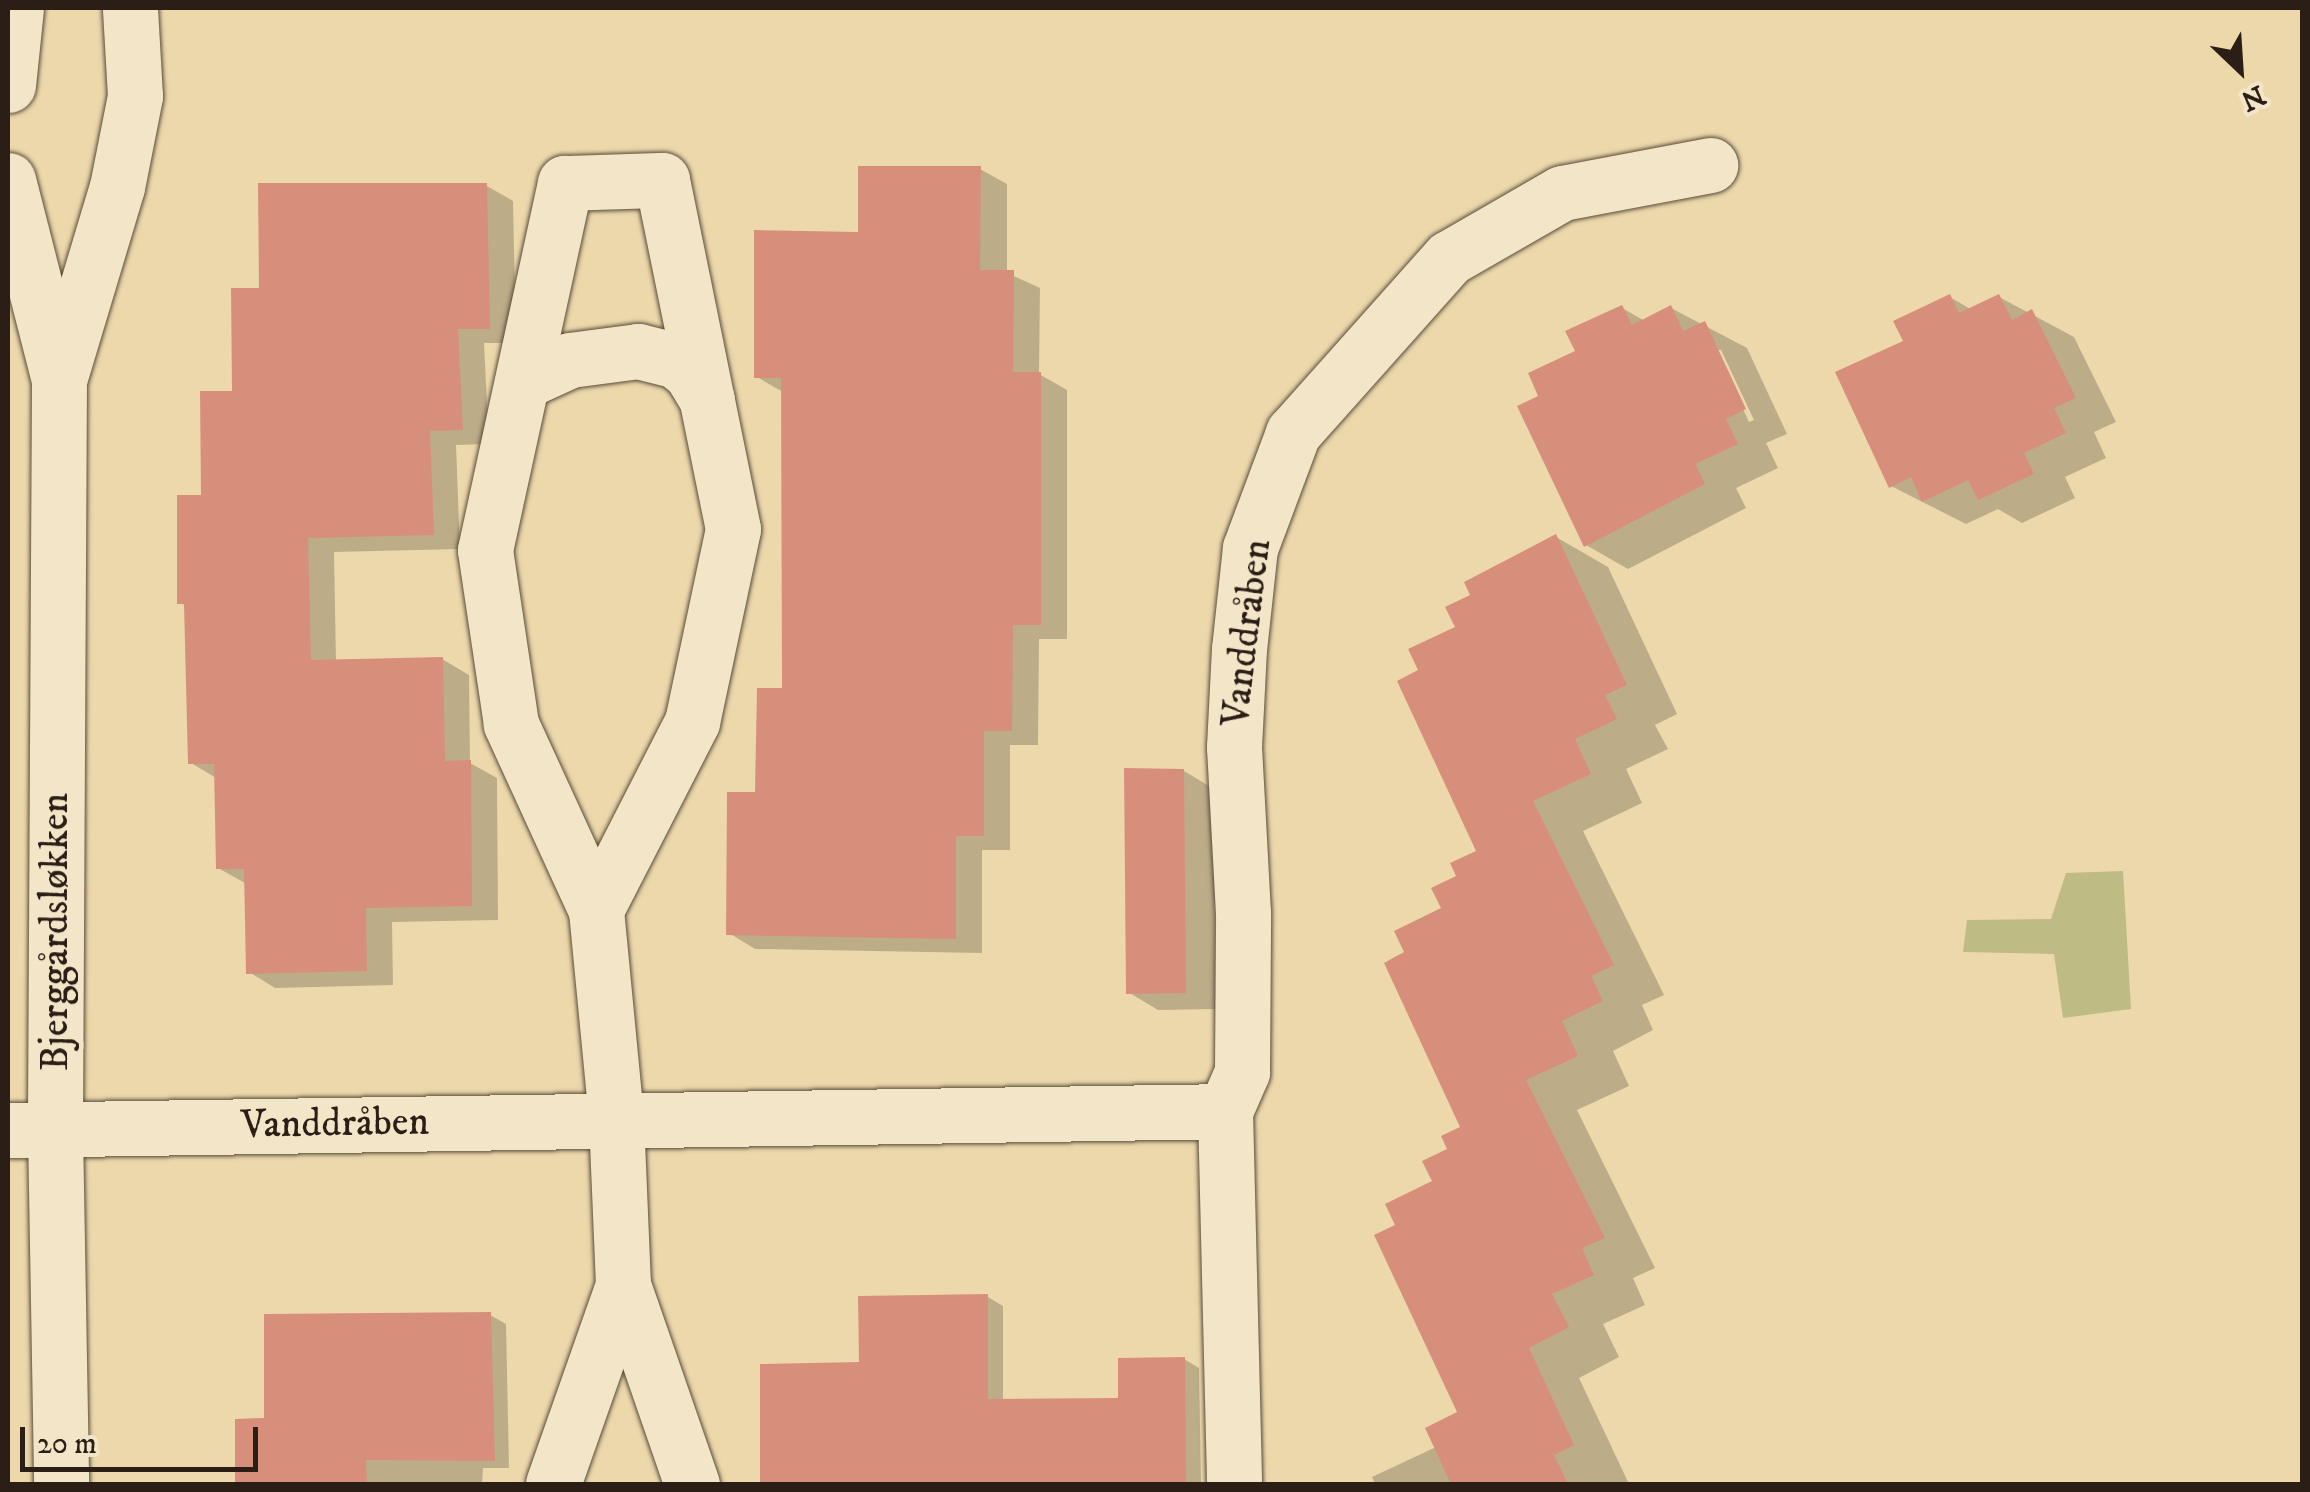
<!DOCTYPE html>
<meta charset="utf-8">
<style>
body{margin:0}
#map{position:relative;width:2310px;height:1492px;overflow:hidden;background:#ecd8ab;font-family:"IM FELL DW Pica",serif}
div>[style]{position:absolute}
.green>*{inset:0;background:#bebc84}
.shadow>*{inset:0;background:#0003}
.building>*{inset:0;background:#d78f7c}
.roads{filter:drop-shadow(0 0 2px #5a4c3c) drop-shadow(0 0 2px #5a4c3c)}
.minor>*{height:55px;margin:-27.5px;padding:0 27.5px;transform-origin:27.5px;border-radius:27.5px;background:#f3e6c8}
span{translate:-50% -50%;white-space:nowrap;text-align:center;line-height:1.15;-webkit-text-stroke:9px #f3e6c8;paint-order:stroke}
.street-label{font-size:40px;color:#2a1e17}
.frame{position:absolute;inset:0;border:10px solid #2a1e17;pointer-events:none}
.north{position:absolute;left:2190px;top:20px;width:100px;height:100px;-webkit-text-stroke:8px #f3e6c8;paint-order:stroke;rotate:155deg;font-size:28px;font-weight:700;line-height:40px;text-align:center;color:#2a1e17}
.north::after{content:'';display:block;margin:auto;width:35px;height:45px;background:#2a1e17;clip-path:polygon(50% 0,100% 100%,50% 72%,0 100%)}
.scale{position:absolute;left:20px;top:1427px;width:238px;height:45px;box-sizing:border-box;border:5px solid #2a1e17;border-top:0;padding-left:12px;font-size:30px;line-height:35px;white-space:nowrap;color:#2a1e17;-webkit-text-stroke:8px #f3e6c8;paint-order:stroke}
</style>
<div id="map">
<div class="green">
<i style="clip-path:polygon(2123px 871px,2131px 1009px,2063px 1018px,2054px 954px,1963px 952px,1967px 920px,2051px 919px,2066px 873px)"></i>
</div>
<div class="shadow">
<i style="clip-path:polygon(980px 169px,1007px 184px,1007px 273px,1040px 288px,1039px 374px,1067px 390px,1067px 639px,1039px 639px,1038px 745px,1010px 745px,1010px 850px,982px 850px,982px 953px,755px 949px,729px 933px,784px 691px,783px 392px,757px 377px,860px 235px)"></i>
<i style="clip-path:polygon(487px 186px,513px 201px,516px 343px,484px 343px,489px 444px,456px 445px,460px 549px,334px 552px,336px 662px,442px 659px,469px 675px,470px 763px,497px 778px,498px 920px,392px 922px,393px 985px,275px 988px,249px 972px,245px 883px,218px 868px,216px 778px,191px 763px,187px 607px,180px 602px,203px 498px,261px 291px)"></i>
<i style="clip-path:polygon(1950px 297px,1972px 310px,1999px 297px,2074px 337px,2116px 422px,2094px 432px,2106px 458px,2065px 477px,2075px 498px,2022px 523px,1998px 509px,1966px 524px,1891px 486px,1907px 342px)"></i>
<i style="clip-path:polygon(evenodd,1622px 308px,1645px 321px,1671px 308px,1747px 348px,1787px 434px,1766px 443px,1778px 468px,1736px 488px,1746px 508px,1628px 569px,1586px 545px,1542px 397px,1622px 308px,1716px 350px,1721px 350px,1754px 420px,1749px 422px,1716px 350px)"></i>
<i style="clip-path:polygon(1556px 537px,1608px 567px,1677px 714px,1655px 725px,1668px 749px,1626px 769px,1642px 803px,1583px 831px,1664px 995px,1642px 1005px,1653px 1030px,1613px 1051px,1629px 1086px,1577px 1110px,1655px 1268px,1633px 1278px,1645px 1305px,1603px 1324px,1619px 1357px,1579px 1378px,1629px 1484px,1375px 1484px,1372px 1477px,1436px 1447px,1460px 1413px,1398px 1227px,1435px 1182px,1464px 1128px,1408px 953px,1444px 909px,1479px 852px,1421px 671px,1458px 628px,1473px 596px)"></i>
<i style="clip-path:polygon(1184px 771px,1214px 789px,1215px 1009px,1158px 1010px,1128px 992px)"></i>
<i style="clip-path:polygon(988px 1297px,1003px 1306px,1003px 1401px,1121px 1400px,1184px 1359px,1199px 1368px,1201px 1484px,762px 1484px,763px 1366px,861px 1365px)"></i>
<i style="clip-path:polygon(490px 1315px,506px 1324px,509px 1468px,483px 1468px,482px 1484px,238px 1484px,238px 1422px,267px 1421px)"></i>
</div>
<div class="building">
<i style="clip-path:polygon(858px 166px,981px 166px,980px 270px,1014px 270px,1013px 372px,1041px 372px,1041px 625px,1013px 625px,1012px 731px,984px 731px,984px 836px,956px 836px,956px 939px,726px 935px,727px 792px,755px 792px,757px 688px,782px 688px,781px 378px,754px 378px,754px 230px,858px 232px)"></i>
<i style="clip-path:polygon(258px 183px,487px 183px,490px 329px,458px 329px,463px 430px,430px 431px,434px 535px,308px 538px,311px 660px,443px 657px,445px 761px,471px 760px,472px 906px,366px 908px,367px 971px,246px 974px,244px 869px,216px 869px,214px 764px,188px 764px,184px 604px,177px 604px,177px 495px,201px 495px,200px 391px,232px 391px,231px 288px,259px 288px)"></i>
<i style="clip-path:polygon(1950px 294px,1959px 313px,1999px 294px,2012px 320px,2032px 309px,2076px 398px,2054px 408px,2066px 433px,2024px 453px,2034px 474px,1978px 500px,1968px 480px,1922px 502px,1911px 477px,1889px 488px,1835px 372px,1903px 341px,1893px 321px)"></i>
<i style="clip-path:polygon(1622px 305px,1632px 325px,1671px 305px,1683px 331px,1705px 321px,1746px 409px,1726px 419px,1738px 444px,1695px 464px,1705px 484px,1584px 547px,1517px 406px,1538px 396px,1528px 373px,1575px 351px,1565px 331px)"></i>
<i style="clip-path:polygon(1556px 534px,1627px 685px,1605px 695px,1617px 719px,1575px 739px,1591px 774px,1533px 801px,1614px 965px,1591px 976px,1603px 1001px,1562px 1021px,1578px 1056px,1526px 1080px,1605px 1238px,1582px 1248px,1594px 1275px,1552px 1294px,1569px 1327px,1529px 1348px,1574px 1445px,1554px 1455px,1568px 1484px,1451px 1484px,1425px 1428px,1457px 1412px,1374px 1235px,1395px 1225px,1385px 1204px,1432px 1181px,1422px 1161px,1447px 1149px,1441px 1136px,1460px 1127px,1384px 963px,1404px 952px,1394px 931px,1441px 908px,1431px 888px,1456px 876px,1450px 863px,1476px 851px,1397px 681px,1418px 670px,1408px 649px,1455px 627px,1445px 607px,1470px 595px,1464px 582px)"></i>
<i style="clip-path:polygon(1124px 768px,1184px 769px,1186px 993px,1126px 994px)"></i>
<i style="clip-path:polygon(988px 1294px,988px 1399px,1118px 1398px,1118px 1358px,1185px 1357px,1186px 1484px,760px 1484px,760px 1364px,859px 1362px,858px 1296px)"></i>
<i style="clip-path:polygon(491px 1312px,495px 1461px,366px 1460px,367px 1484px,235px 1484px,235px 1419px,264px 1418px,264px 1314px)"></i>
</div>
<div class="roads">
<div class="minor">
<i style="left:8px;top:85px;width:77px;rotate:-84.1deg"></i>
<i style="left:8px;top:180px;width:206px;rotate:75.7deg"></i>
<i style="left:59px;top:380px;width:750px;rotate:90.31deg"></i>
<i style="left:55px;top:1130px;width:354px;rotate:89deg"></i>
<i style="left:59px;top:380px;width:202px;rotate:-73.3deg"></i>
<i style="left:117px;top:187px;width:93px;rotate:-78.8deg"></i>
<i style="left:135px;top:96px;width:88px;rotate:-93.3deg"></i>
<i style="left:522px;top:382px;width:53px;rotate:-24.6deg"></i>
<i style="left:570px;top:360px;width:69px;rotate:-7.5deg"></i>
<i style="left:638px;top:351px;width:38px;rotate:14deg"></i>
<i style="left:675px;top:360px;width:21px;rotate:39deg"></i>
<i style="left:691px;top:373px;width:31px;rotate:59deg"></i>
<i style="left:596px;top:910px;width:205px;rotate:-114.6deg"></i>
<i style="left:511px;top:724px;width:176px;rotate:-98.5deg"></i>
<i style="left:485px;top:550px;width:376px;rotate:-77.7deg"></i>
<i style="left:565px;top:183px;width:97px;rotate:-1.8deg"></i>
<i style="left:662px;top:180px;width:356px;rotate:78.5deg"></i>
<i style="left:733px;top:529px;width:197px;rotate:102deg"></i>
<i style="left:692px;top:722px;width:211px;rotate:117.1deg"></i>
<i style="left:596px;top:910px;width:209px;rotate:84.5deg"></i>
<i style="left:616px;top:1118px;width:167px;rotate:87.6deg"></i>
<i style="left:623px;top:1285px;width:211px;rotate:70.9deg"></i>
<i style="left:1225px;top:1111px;width:43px;rotate:-66.4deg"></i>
<i style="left:1242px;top:1072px;width:159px;rotate:-89.6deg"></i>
<i style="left:1243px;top:913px;width:166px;rotate:-93.1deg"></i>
<i style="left:1234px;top:747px;width:98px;rotate:-87.1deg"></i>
<i style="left:1239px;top:649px;width:102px;rotate:-83.8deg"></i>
<i style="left:1250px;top:548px;width:123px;rotate:-69.5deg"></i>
<i style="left:1293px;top:433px;width:234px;rotate:-48.3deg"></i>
<i style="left:1449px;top:258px;width:130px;rotate:-29.9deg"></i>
<i style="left:1562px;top:193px;width:151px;rotate:-10.7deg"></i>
<i style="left:8px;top:1130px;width:1217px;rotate:-0.89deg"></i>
<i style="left:1225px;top:1111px;width:373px;rotate:88.6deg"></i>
<i style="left:553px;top:1484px;width:211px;rotate:-70.6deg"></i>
</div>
</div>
<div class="street-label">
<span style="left:1247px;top:633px;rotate:-83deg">Vanddråben</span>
<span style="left:56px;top:932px;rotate:-90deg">Bjerggårdsløkken</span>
<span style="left:335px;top:1124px;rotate:-1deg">Vanddråben</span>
</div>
<div class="frame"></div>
<div class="north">N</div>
<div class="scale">20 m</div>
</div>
